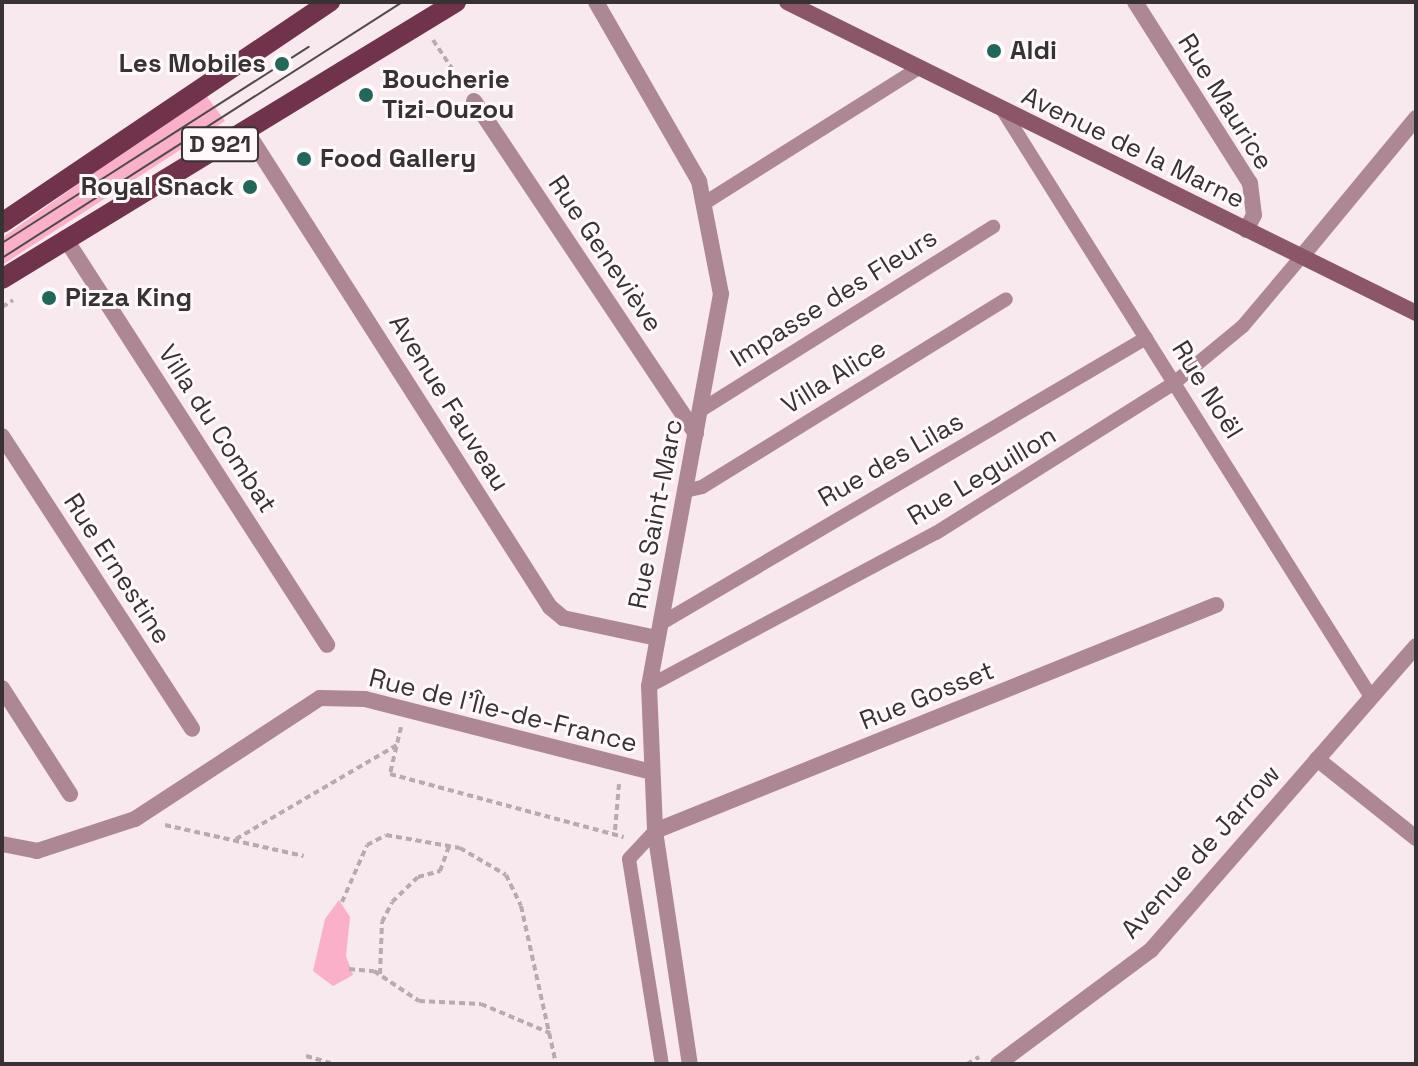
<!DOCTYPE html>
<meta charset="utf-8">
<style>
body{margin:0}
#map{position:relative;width:1418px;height:1066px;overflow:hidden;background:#f7e9ed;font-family:"Space Grotesk",sans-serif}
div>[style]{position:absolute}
.green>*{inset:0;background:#f9b0c8}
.path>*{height:4px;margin-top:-2px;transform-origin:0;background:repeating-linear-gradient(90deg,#b6abae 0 6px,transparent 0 10px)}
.lane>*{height:14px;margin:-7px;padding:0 7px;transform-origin:7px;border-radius:7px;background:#ad8793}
.street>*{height:16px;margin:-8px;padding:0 8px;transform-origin:8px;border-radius:8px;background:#ad8793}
.secondary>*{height:16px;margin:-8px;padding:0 8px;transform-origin:8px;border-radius:8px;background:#8b5668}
.primary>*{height:20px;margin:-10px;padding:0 10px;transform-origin:10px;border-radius:10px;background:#71324b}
.tram>*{height:2px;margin:-1px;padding:0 1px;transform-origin:1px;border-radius:1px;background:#514a4c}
.dots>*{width:22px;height:22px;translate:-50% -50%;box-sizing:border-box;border:4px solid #fff9fb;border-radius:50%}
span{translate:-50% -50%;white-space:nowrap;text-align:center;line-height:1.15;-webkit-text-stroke:6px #fff9fb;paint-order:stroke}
.shield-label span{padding:2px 6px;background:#fff9fb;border:2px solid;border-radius:6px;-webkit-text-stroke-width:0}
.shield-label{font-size:24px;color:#383234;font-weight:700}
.poi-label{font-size:26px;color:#383234;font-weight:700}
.left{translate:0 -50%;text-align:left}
.right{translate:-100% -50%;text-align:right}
.street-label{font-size:26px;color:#383234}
.frame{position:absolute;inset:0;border:4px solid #383234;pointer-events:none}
</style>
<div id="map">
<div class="green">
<i style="clip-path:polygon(205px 94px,225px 121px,2px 265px,2px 238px)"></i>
<i style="clip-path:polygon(339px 900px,350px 917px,346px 956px,353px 975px,333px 986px,313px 971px,325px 919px)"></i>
</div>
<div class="path">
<i style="left:433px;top:40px;width:54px;rotate:56.3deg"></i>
<i style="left:2px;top:307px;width:13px;rotate:-32deg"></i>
<i style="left:401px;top:727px;width:48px;rotate:103.2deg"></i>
<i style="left:390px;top:774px;width:242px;rotate:15.1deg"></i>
<i style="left:165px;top:825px;width:142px;rotate:12.6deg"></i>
<i style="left:615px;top:830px;width:46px;rotate:-85deg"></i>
<i style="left:236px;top:839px;width:186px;rotate:-30.3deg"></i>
<i style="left:342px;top:902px;width:62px;rotate:-66.3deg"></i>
<i style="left:367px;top:845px;width:21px;rotate:-28deg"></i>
<i style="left:386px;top:835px;width:75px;rotate:10deg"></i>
<i style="left:460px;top:848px;width:53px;rotate:30.4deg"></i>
<i style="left:506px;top:875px;width:34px;rotate:64deg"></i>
<i style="left:521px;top:906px;width:162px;rotate:77.5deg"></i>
<i style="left:349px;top:969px;width:25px;rotate:5deg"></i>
<i style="left:374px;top:971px;width:54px;rotate:33.7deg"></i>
<i style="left:419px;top:1001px;width:62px;rotate:2.8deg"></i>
<i style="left:481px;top:1004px;width:75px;rotate:22.8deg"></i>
<i style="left:380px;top:974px;width:52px;rotate:-87.8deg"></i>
<i style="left:382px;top:922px;width:22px;rotate:-63deg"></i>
<i style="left:392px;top:902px;width:36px;rotate:-44deg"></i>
<i style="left:418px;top:877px;width:23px;rotate:-15deg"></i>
<i style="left:440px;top:871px;width:27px;rotate:-70deg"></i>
<i style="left:306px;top:1056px;width:29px;rotate:16deg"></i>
<i style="left:967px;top:1064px;width:14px;rotate:-30deg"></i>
</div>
<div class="lane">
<i style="left:1002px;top:109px;width:694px;rotate:57.89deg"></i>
<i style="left:703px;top:204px;width:253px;rotate:-32.2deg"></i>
<i style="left:701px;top:410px;width:345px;rotate:-32.1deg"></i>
<i style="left:685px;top:491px;width:17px;rotate:-13deg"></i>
<i style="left:702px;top:487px;width:357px;rotate:-31.7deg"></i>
<i style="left:660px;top:624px;width:564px;rotate:-30.48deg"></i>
<i style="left:649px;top:686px;width:325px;rotate:-28.1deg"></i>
<i style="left:936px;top:533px;width:281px;rotate:-32.2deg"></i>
<i style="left:1174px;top:383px;width:89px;rotate:-39.6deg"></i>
<i style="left:1243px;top:326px;width:92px;rotate:-49.9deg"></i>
<i style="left:655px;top:831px;width:38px;rotate:133deg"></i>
<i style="left:629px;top:859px;width:208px;rotate:80.9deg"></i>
</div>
<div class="street">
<i style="left:596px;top:2px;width:207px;rotate:60.1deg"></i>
<i style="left:699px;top:181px;width:115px;rotate:79deg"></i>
<i style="left:721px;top:294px;width:399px;rotate:100.4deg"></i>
<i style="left:649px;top:686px;width:145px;rotate:87.6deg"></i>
<i style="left:655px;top:831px;width:236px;rotate:81.5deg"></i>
<i style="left:1135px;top:2px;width:214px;rotate:57.6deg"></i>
<i style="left:1250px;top:183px;width:32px;rotate:83deg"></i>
<i style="left:1254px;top:215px;width:17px;rotate:118deg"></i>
<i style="left:474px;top:101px;width:400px;rotate:56.3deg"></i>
<i style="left:245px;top:129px;width:567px;rotate:57.46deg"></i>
<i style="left:550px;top:607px;width:17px;rotate:40deg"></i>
<i style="left:563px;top:618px;width:96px;rotate:12deg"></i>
<i style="left:65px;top:238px;width:484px;rotate:57.2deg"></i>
<i style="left:1302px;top:256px;width:179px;rotate:-50.4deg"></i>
<i style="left:2px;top:436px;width:349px;rotate:57deg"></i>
<i style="left:2px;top:688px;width:126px;rotate:57.3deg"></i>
<i style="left:1317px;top:759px;width:127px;rotate:38.6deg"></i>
<i style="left:655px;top:831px;width:605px;rotate:-21.94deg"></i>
<i style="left:2px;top:844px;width:36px;rotate:11deg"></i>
<i style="left:37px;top:851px;width:103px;rotate:-18.1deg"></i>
<i style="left:135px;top:819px;width:221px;rotate:-33.2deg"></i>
<i style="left:320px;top:698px;width:45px;rotate:1.3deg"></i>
<i style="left:365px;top:699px;width:295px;rotate:14.3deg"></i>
<i style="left:998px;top:1064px;width:191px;rotate:-36.7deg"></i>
<i style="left:1151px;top:950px;width:403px;rotate:-48.9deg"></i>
</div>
<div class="secondary">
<i style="left:787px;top:2px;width:702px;rotate:26.31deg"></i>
</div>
<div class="primary">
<i style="left:2px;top:223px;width:396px;rotate:-34deg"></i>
<i style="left:2px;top:279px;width:532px;rotate:-31.39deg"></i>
</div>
<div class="tram">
<i style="left:2px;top:243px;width:364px;rotate:-32.6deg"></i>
<i style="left:2px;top:258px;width:475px;rotate:-32.6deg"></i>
</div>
<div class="dots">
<i style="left:994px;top:51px;background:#21675a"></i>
<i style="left:282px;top:64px;background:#21675a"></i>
<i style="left:366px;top:95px;background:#21675a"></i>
<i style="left:304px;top:159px;background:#21675a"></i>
<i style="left:250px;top:187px;background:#21675a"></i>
<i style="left:49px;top:298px;background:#21675a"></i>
</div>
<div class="shield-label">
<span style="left:220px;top:144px">D 921</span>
</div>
<div class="poi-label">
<span class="left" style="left:1010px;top:51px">Aldi</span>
<span class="right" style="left:266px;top:64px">Les Mobiles</span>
<span class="left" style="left:382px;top:95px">Boucherie<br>Tizi-Ouzou</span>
<span class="left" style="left:320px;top:159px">Food Gallery</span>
<span class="right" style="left:234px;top:187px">Royal Snack</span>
<span class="left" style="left:65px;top:298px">Pizza King</span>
</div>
<div class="street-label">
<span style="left:1225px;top:102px;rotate:58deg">Rue Maurice</span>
<span style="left:1133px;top:148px;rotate:26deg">Avenue de la Marne</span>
<span style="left:605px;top:254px;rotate:56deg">Rue Geneviève</span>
<span style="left:834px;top:298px;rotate:-32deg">Impasse des Fleurs</span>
<span style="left:834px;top:377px;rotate:-32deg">Villa Alice</span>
<span style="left:1207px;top:390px;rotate:58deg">Rue Noël</span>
<span style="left:449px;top:403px;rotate:58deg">Avenue Fauveau</span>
<span style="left:217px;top:429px;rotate:57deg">Villa du Combat</span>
<span style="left:891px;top:460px;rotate:-30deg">Rue des Lilas</span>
<span style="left:982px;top:476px;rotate:-31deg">Rue Leguillon</span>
<span style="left:656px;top:514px;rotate:-79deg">Rue Saint-Marc</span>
<span style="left:117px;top:569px;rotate:57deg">Rue Ernestine</span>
<span style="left:927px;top:696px;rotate:-22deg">Rue Gosset</span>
<span style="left:503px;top:711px;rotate:14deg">Rue de l'Île-de-France</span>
<span style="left:1201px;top:852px;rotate:-48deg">Avenue de Jarrow</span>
</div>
<div class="frame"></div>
</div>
